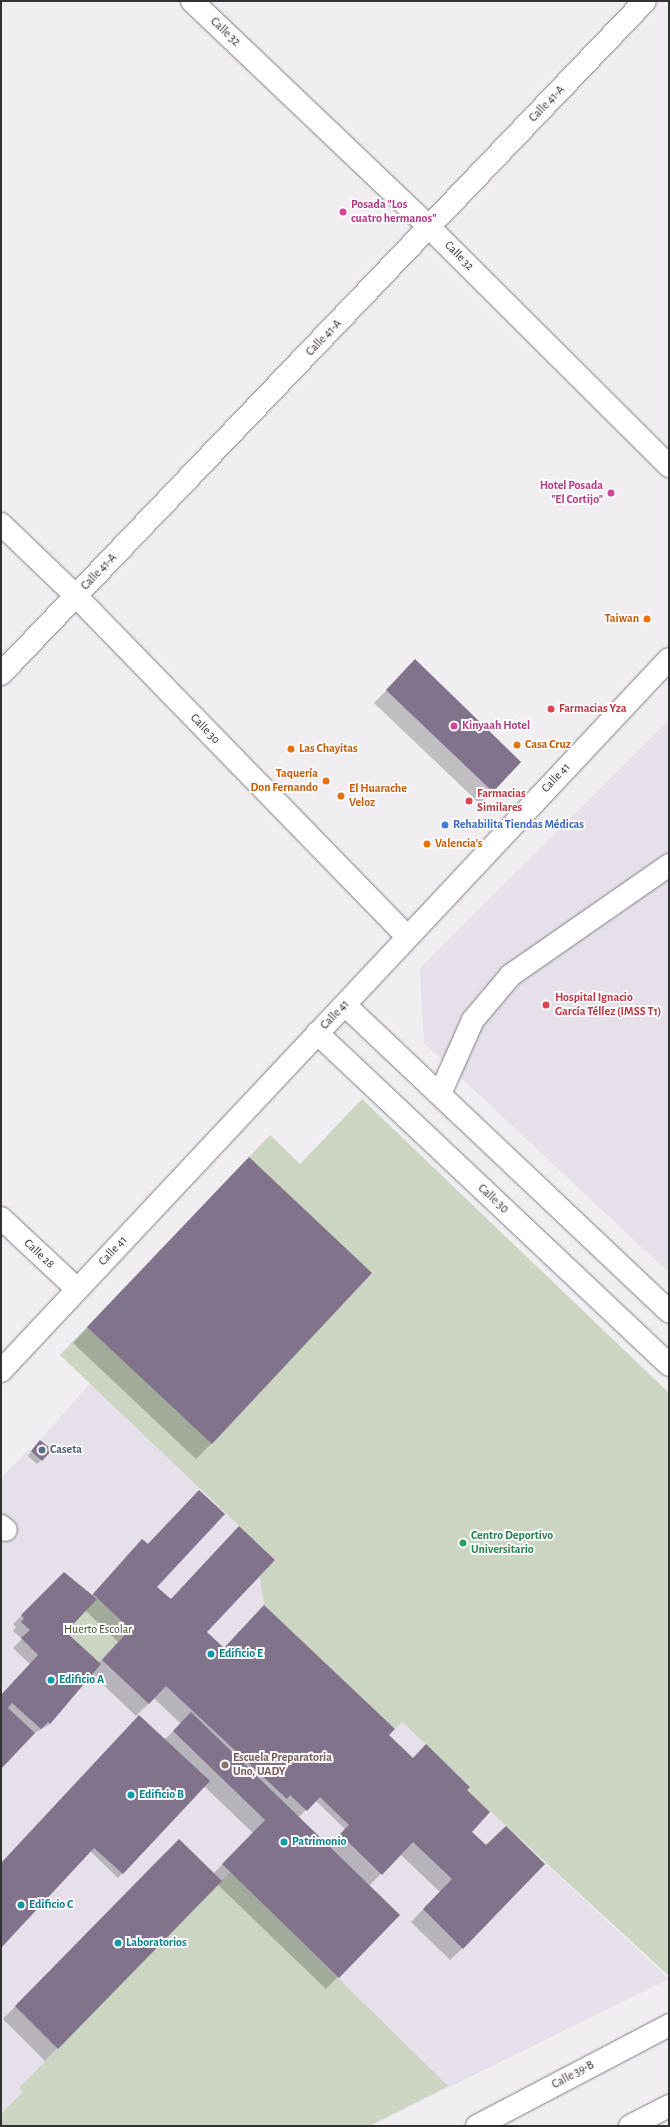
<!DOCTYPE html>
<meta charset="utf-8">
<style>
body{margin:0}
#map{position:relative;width:670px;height:2127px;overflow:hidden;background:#f0eef1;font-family:"Alegreya Sans",sans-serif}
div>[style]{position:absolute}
.built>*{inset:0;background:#e5e0ea}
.green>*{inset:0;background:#cbd5c1}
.shadow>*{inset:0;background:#0003}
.building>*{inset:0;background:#81738c}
.roads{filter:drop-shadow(0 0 1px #7e7d80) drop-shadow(0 0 1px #7e7d80)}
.minor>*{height:22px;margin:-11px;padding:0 11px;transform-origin:11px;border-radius:11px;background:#fff}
.dots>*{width:11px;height:11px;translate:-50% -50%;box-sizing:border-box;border:2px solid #fdfbfe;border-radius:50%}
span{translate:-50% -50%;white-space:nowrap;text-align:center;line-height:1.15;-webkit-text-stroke:4px #fdfbfe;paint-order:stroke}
.street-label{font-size:12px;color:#333233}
.hotel-label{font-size:12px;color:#b23c85;font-weight:700}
.left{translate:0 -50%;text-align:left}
.right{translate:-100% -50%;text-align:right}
.food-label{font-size:12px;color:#c56008;font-weight:700}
.health-label{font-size:12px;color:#be3a42;font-weight:700}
.shop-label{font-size:12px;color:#366cbe;font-weight:700}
.service-label{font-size:12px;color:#4e5e75;font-weight:700}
.leisure-label{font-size:12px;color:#27864d;font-weight:700}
.park-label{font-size:12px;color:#3d4f23}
.culture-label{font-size:12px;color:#0d838f;font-weight:700}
.education-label{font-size:12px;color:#785e54;font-weight:700}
.frame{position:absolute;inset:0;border:2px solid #333233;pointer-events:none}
</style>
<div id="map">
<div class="built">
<i style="clip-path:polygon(669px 720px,669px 1273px,424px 1043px,420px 968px)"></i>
<i style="clip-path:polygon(90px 1383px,275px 1560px,395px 1729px,402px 1722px,470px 1787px,467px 1790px,669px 1979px,370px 2126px,1px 2126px,1px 1478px,29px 1449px,31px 1451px)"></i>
</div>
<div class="green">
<i style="clip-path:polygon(362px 1099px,669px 1393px,669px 1976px,467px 1790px,470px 1786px,402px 1722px,395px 1729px,264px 1605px,260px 1576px,275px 1560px,60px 1355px,270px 1135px,300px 1164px)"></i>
<i style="clip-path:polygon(98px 1598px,130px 1629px,99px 1662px,66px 1632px)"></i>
<i style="clip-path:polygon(230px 1872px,448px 2086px,369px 2126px,1px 2126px,1px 2114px,23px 2092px,19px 2088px)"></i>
</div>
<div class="shadow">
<i style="clip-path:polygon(403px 673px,520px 762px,480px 804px,374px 703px)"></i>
<i style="clip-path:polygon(233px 1174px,212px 1443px,196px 1459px,73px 1343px)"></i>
<i style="clip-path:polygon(36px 1446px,41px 1460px,37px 1464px,28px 1456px)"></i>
<i style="clip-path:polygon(evenodd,199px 1491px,156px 1587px,224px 1649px,388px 1735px,413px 1759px,466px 1790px,471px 1832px,463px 1948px,450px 1960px,411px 1922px,440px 1892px,400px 1854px,369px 1886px,398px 1915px,326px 1989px,217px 1884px,45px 2061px,3px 2019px,166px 1852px,213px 1874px,253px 1833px,204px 1786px,118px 1878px,90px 1851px,1px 1946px,1px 1864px,164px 1740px,181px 1724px,154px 1698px,136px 1716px,92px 1674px,50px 1724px,30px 1736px,1px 1768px,1px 1695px,30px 1664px,13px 1648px,22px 1639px,13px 1631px,16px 1627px,13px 1624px,64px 1574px,91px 1596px,142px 1540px,147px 1545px,199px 1491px,85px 1610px,118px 1642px,98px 1663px,65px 1632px,85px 1610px,199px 1491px,315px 1800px,345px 1829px,328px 1847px,298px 1818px,315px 1800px)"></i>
</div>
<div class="building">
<i style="clip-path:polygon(415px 659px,521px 762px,493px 792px,386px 690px)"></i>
<i style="clip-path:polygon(249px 1157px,372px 1273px,212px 1444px,87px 1327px)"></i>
<i style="clip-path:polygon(40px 1440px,52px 1450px,42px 1461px,31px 1451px)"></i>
<i style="clip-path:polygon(199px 1490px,225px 1514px,157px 1587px,171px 1599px,239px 1526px,275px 1560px,207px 1632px,224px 1648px,264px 1605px,395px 1729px,389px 1735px,413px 1758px,426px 1744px,470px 1787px,467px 1790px,490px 1812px,472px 1832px,486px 1845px,506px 1826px,545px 1864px,463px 1949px,423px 1909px,452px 1879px,413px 1842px,382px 1875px,340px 1834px,349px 1825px,320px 1797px,307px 1811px,290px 1795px,287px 1799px,166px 1686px,149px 1704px,102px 1660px,130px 1629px,93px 1594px,142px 1539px,148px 1544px)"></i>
<i style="clip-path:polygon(64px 1572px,97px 1599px,66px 1632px,101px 1664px,50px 1724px,48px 1722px,41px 1729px,12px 1703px,8px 1708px,35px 1733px,1px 1769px,1px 1695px,38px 1655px,21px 1638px,30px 1630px,21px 1622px,24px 1618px,21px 1615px)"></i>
<i style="clip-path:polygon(191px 1712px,400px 1915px,339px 1978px,222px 1864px,265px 1820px,173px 1731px)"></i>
<i style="clip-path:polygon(139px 1715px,210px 1781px,123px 1874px,94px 1848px,1px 1948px,1px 1863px)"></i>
<i style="clip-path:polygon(179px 1839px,222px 1881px,58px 2049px,15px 2006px)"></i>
</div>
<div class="roads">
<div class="minor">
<i style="left:192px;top:1px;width:327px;rotate:43.6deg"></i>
<i style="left:429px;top:227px;width:339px;rotate:44.9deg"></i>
<i style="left:1px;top:524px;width:104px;rotate:43.8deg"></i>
<i style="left:76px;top:596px;width:475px;rotate:45.8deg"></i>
<i style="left:1px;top:674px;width:931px;rotate:-46.26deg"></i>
<i style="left:345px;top:1005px;width:446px;rotate:43.4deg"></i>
<i style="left:317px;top:1033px;width:484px;rotate:43.3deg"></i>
<i style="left:440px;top:1094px;width:81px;rotate:-66deg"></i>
<i style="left:473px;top:1020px;width:59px;rotate:-49.8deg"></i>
<i style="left:511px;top:975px;width:193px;rotate:-34.8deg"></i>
<i style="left:1px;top:1218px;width:104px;rotate:43.1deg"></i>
<i style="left:1px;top:1371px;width:976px;rotate:-46.83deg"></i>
<i style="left:1px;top:1526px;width:6px;rotate:39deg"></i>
<i style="left:477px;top:2126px;width:217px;rotate:-27.7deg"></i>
<i style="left:630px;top:2126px;width:44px;rotate:-27.1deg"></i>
</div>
</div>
<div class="dots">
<i style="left:343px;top:212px;background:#d1479c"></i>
<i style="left:611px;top:493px;background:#d1479c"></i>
<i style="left:647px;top:619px;background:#e8710a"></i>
<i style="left:551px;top:709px;background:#e0444e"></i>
<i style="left:454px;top:726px;background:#d1479c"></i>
<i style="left:517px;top:745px;background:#e8710a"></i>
<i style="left:291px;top:749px;background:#e8710a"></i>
<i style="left:326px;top:781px;background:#e8710a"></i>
<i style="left:341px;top:796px;background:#e8710a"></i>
<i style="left:469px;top:801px;background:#e0444e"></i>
<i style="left:445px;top:825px;background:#3f7fe0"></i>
<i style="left:427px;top:844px;background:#e8710a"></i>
<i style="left:546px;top:1005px;background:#e0444e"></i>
<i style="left:42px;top:1450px;background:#5c6f8a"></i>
<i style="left:463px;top:1543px;background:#2e9e5b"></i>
<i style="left:211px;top:1654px;background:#0f9aa8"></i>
<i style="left:51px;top:1680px;background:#0f9aa8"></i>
<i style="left:225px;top:1765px;background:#8d6e63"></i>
<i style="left:131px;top:1795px;background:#0f9aa8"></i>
<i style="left:284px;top:1842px;background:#0f9aa8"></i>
<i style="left:21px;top:1905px;background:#0f9aa8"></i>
<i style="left:118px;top:1943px;background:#0f9aa8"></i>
</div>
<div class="street-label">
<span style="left:225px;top:32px;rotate:44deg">Calle 32</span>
<span style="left:547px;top:104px;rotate:-46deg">Calle 41-A</span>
<span style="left:459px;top:256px;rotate:45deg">Calle 32</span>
<span style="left:324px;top:338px;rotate:-46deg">Calle 41-A</span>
<span style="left:99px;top:572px;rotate:-46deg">Calle 41-A</span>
<span style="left:205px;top:729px;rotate:46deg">Calle 30</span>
<span style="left:556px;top:778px;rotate:-47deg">Calle 41</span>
<span style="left:335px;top:1015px;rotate:-46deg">Calle 41</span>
<span style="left:493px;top:1199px;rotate:43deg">Calle 30</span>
<span style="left:113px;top:1251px;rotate:-47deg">Calle 41</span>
<span style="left:39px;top:1254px;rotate:43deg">Calle 28</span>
<span style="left:573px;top:2075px;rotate:-28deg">Calle 39-B</span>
</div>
<div class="hotel-label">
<span class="left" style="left:351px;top:212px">Posada "Los<br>cuatro hermanos"</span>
<span class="right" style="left:603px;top:493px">Hotel Posada<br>"El Cortijo"</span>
<span class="left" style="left:462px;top:726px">Kinyaah Hotel</span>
</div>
<div class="food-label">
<span class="right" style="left:639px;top:619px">Taiwan</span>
<span class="left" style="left:525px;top:745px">Casa Cruz</span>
<span class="left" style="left:299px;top:749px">Las Chayitas</span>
<span class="right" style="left:318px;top:781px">Taquería<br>Don Fernando</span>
<span class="left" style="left:349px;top:796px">El Huarache<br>Veloz</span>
<span class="left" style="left:435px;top:844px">Valencia's</span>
</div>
<div class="health-label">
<span class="left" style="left:559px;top:709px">Farmacias Yza</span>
<span class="left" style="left:477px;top:801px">Farmacias<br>Similares</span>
<span class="left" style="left:555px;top:1005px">Hospital Ignacio<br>García Téllez (IMSS T1)</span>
</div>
<div class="shop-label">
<span class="left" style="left:453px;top:825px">Rehabilita Tiendas Médicas</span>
</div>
<div class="service-label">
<span class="left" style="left:50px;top:1450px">Caseta</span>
</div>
<div class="leisure-label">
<span class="left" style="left:471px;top:1543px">Centro Deportivo<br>Universitario</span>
</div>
<div class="park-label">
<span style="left:98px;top:1630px">Huerto Escolar</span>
</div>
<div class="culture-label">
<span class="left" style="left:219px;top:1654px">Edificio E</span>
<span class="left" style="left:59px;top:1680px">Edificio A</span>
<span class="left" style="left:139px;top:1795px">Edificio B</span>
<span class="left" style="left:292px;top:1842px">Patrimonio</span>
<span class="left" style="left:29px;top:1905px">Edificio C</span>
<span class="left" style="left:126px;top:1943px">Laboratorios</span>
</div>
<div class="education-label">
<span class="left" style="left:233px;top:1765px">Escuela Preparatoria<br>Uno, UADY</span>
</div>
<div class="frame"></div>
</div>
